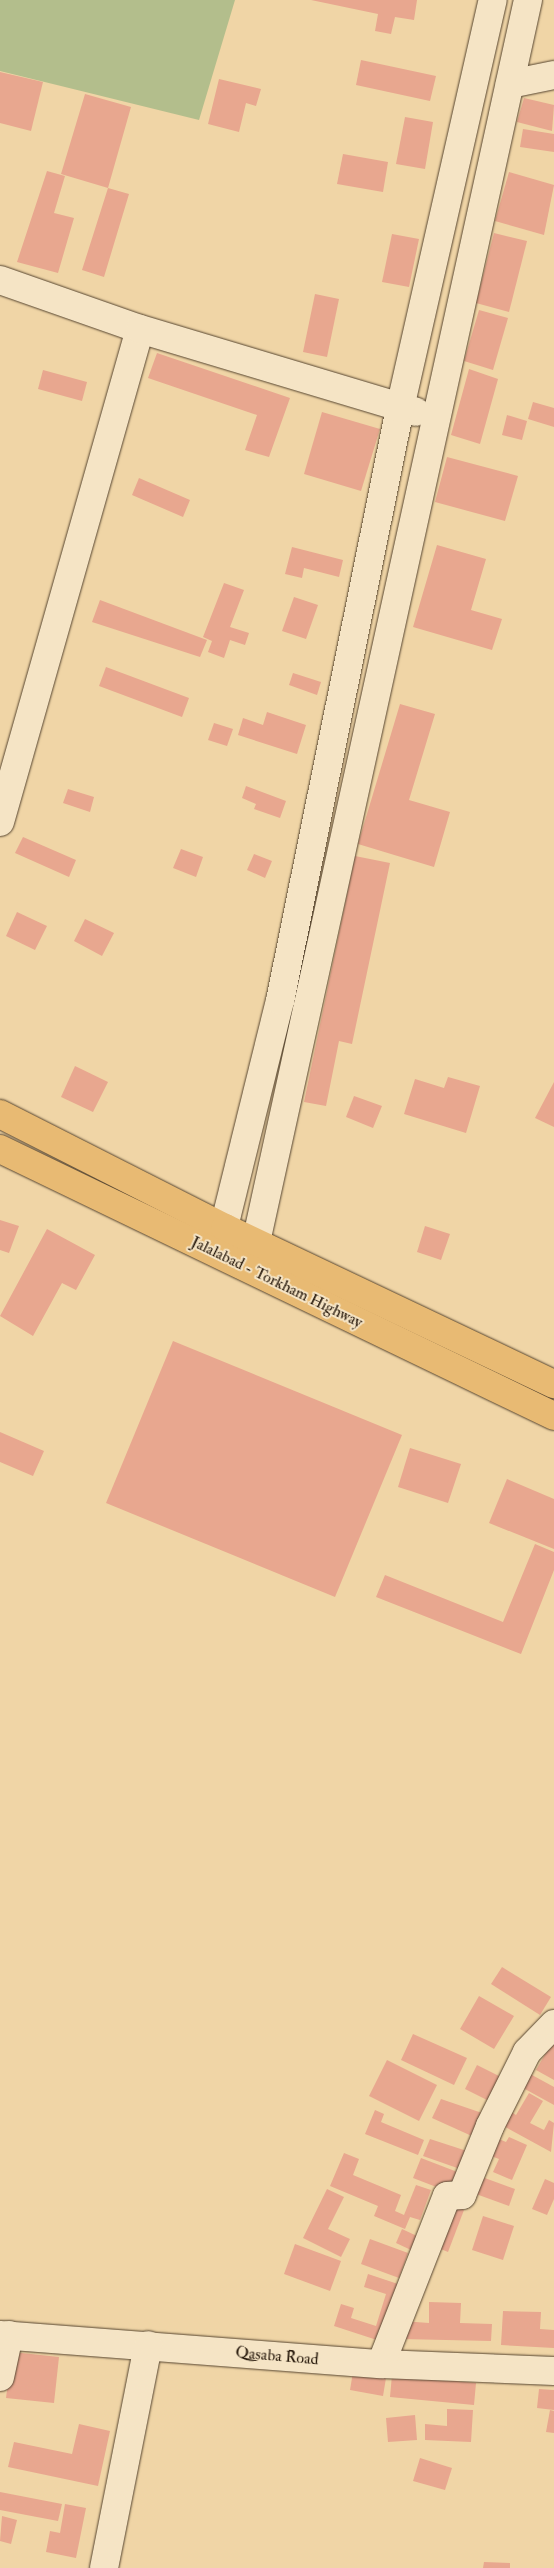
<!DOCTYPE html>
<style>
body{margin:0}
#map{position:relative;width:554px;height:2568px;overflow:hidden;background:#f0d5a6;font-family:"IM FELL Double Pica",serif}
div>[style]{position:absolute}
.green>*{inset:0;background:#b3be8c}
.building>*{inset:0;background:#e8a78f}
.roads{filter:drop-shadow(0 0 1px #564530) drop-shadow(0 0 1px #564530)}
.minor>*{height:28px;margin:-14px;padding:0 14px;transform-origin:14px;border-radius:14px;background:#f5e4c5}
.highway>*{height:28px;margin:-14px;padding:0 14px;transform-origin:14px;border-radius:14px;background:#e8ba73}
span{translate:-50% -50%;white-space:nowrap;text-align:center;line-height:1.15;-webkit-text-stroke:4px #f5e4c5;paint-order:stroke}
.street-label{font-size:16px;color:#231508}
</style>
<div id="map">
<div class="green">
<i style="clip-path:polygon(0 0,235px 0,199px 120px,0 71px)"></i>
</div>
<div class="building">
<i style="clip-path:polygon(311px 0,417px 0,414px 20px,395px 17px,391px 34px,375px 31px,378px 14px)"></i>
<i style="clip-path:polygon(361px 60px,436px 76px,430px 101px,356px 85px)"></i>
<i style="clip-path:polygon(0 72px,43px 82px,31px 131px,0 123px)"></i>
<i style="clip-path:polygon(219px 79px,261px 89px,256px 106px,246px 103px,239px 132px,208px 124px)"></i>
<i style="clip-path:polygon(85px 94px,131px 107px,108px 188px,129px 194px,104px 277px,82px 270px,108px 188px,61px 174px)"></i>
<i style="clip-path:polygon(524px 98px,554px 105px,552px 131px,517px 122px)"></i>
<i style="clip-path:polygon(405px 117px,433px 122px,425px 169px,396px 164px)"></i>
<i style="clip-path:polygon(523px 129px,554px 134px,554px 152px,520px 147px)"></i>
<i style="clip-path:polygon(343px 154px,388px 162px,383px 192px,337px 184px)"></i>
<i style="clip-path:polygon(47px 171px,65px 176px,54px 213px,74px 218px,58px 273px,17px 262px)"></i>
<i style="clip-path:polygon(509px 172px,554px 185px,544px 235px,495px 221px)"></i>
<i style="clip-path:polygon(494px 233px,527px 241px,509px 312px,476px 303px)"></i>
<i style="clip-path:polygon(392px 234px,419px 239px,409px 287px,382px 282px)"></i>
<i style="clip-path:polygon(315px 294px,339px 299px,327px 357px,303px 352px)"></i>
<i style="clip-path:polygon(479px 310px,508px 318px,493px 370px,464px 361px)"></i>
<i style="clip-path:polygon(157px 353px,290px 398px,269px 457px,245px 450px,257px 415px,148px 378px)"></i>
<i style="clip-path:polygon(469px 369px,498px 379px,480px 444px,451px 435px)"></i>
<i style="clip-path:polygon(43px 370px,87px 382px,82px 401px,38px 389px)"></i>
<i style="clip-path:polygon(533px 402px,554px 408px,554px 427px,528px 419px)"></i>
<i style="clip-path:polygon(322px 412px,380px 429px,361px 491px,304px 474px)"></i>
<i style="clip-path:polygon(507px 415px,527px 421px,522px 440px,502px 435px)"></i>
<i style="clip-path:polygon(447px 457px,518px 476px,505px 521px,435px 502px)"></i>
<i style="clip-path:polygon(139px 478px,190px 500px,183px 517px,132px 495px)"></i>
<i style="clip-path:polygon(437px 545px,486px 559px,471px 610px,502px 619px,492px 650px,413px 627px)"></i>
<i style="clip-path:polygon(292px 547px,343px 560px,339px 577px,304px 568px,302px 578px,285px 574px)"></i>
<i style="clip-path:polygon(224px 583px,244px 590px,230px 627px,249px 633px,245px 645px,230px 640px,224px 658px,208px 652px,212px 641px,203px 637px)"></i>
<i style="clip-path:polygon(294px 597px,318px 605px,306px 639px,282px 631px)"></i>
<i style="clip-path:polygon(100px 600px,207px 640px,200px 657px,92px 622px)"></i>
<i style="clip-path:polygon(106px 667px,189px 698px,182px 717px,99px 686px)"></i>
<i style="clip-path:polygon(293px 673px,321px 682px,317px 695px,289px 685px)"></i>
<i style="clip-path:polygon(400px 704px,435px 714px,409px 800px,450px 812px,434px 867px,358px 844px)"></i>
<i style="clip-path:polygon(267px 712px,306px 725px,297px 754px,238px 735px,243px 718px,263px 725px)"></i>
<i style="clip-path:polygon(214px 723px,233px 729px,227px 746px,208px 740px)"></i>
<i style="clip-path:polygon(246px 786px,286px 801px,280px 818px,254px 809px,256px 804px,242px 798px)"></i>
<i style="clip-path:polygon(68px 789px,94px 797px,90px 812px,63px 803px)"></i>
<i style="clip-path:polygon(23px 837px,76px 860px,69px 877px,15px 853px)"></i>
<i style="clip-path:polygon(181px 849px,203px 857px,196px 877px,173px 868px)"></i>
<i style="clip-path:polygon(254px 854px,272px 861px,265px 878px,247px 870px)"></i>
<i style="clip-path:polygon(355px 856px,390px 863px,352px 1044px,339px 1041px,326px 1106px,304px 1102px)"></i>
<i style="clip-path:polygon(17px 912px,47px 926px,35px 950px,6px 936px)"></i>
<i style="clip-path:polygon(85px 919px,114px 933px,102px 956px,74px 941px)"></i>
<i style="clip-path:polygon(75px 1066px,108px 1082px,93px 1112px,61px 1097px)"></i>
<i style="clip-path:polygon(448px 1077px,480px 1086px,466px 1133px,404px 1114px,415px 1079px,444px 1088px)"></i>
<i style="clip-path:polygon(554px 1082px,554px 1127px,535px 1118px)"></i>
<i style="clip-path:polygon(354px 1096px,382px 1106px,373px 1128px,346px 1117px)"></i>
<i style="clip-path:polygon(0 1220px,19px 1226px,9px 1253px,0 1250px)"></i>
<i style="clip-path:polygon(425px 1226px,450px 1234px,441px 1260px,417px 1252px)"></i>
<i style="clip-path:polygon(47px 1229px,95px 1255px,76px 1290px,62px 1283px,33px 1336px,0 1316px)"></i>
<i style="clip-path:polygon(173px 1341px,402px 1435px,335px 1597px,106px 1503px)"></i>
<i style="clip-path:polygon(0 1432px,44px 1451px,33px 1476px,0 1462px)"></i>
<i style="clip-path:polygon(410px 1448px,461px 1464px,448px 1503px,398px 1487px)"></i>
<i style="clip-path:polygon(507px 1479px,554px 1499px,554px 1549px,489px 1523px)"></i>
<i style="clip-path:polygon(535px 1544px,554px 1552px,554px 1570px,521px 1654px,376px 1597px,385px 1575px,503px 1622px)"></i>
<i style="clip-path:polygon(502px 1967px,551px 1997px,540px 2015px,491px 1984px)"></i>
<i style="clip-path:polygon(479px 1996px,514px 2016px,494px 2049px,460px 2029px)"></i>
<i style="clip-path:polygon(413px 2034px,467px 2058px,454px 2085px,401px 2060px)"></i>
<i style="clip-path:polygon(554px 2039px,554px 2080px,536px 2070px)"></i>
<i style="clip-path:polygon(387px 2060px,437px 2085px,419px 2121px,369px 2096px)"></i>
<i style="clip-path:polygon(477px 2065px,507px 2080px,495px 2104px,465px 2089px)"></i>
<i style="clip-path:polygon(521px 2069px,554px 2087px,554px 2105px,514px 2083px)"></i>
<i style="clip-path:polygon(529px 2093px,543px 2101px,530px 2123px,544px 2130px,549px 2120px,554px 2123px,551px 2152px,500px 2124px,508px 2110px,516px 2115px)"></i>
<i style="clip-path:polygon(441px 2099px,485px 2114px,474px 2137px,432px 2118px)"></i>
<i style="clip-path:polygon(375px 2110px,384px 2114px,381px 2122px,424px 2140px,418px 2155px,365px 2134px)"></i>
<i style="clip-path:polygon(494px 2137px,506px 2142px,509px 2137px,527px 2145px,512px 2180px,493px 2172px,499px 2159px,486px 2154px)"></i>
<i style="clip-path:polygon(430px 2139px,470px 2152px,463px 2170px,423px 2156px)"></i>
<i style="clip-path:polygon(344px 2153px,359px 2159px,353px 2175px,401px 2195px,395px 2211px,404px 2215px,416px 2185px,431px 2190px,420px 2220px,410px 2217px,405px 2229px,374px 2216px,378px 2206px,330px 2186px)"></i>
<i style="clip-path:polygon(421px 2158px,460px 2173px,452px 2193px,413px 2178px)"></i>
<i style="clip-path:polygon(482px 2177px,515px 2189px,509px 2206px,476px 2194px)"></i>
<i style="clip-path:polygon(545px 2179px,554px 2183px,554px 2199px,547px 2215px,532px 2209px)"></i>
<i style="clip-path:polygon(327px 2189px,344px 2197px,328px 2229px,350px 2239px,341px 2257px,303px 2238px)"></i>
<i style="clip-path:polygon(447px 2204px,464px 2210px,448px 2252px,431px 2245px)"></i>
<i style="clip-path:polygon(483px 2216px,514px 2226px,503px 2260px,472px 2250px)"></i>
<i style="clip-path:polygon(402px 2229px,417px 2236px,411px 2250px,396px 2243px)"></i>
<i style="clip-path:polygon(370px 2239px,408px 2253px,399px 2278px,361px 2264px)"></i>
<i style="clip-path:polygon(295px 2244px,341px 2261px,330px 2291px,284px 2274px)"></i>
<i style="clip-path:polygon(368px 2274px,401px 2285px,383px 2342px,334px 2326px,341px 2304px,354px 2308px,351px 2318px,376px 2326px,386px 2294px,364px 2287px)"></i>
<i style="clip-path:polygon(429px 2302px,461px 2303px,460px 2323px,492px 2324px,491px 2341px,401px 2339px,402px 2321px,429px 2323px)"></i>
<i style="clip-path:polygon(503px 2311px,541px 2312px,540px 2329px,554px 2330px,554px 2348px,501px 2345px)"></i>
<i style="clip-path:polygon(12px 2352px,59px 2357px,54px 2403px,6px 2398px)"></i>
<i style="clip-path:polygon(353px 2372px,386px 2378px,383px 2396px,350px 2390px)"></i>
<i style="clip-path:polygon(392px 2375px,476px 2383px,474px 2405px,390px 2397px)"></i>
<i style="clip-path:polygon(539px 2389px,554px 2390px,554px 2410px,537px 2408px)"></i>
<i style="clip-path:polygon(447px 2409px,473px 2410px,471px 2442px,425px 2440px,425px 2424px,447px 2426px)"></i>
<i style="clip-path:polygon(550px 2410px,554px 2411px,554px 2433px,546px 2432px)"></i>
<i style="clip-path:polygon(415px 2415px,417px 2440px,388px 2442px,386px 2418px)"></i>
<i style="clip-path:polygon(79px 2424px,110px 2431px,98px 2486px,8px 2467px,14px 2442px,72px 2454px)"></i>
<i style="clip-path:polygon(420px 2458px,452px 2468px,445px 2490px,413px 2481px)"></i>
<i style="clip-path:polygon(0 2492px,62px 2504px,58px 2521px,0 2510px)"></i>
<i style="clip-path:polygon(65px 2504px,86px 2508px,76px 2558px,46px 2552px,50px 2531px,60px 2533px)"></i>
<i style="clip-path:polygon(2px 2516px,17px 2520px,11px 2544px,0 2541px)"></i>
<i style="clip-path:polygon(484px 2562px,510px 2563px,510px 2568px,483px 2568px)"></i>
</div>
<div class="roads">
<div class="minor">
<i style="left:510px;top:84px;width:45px;rotate:-11.6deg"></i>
<i style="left:0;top:280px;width:148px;rotate:19.3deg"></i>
<i style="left:0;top:822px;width:512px;rotate:-74.15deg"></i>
<i style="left:140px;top:329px;width:288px;rotate:16.7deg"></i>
<i style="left:218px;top:1251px;width:258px;rotate:-76.1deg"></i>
<i style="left:280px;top:1001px;width:605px;rotate:-78.56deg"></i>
<i style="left:400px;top:408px;width:418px;rotate:-77.2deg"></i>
<i style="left:251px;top:1265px;width:1295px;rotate:-77.65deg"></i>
<i style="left:0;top:2335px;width:382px;rotate:4.4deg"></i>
<i style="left:381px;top:2364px;width:173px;rotate:2.3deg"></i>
<i style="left:381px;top:2364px;width:180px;rotate:-68.6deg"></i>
<i style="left:447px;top:2196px;width:15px;rotate:-4deg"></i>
<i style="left:462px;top:2195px;width:74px;rotate:-67.9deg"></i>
<i style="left:490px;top:2126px;width:83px;rotate:-63.4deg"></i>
<i style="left:527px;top:2052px;width:39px;rotate:-46deg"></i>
<i style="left:0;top:2377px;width:43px;rotate:-77.9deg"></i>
<i style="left:104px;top:2568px;width:227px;rotate:-78.8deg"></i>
</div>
<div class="highway">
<i style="left:0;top:1114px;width:252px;rotate:26.9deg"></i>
<i style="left:225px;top:1228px;width:364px;rotate:25.4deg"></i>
<i style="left:0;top:1149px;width:615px;rotate:25.73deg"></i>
</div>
</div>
<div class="street-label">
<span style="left:277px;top:1282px;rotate:26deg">Jalalabad - Torkham Highway</span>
<span style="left:277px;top:2356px;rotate:5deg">Qasaba Road</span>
</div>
</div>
